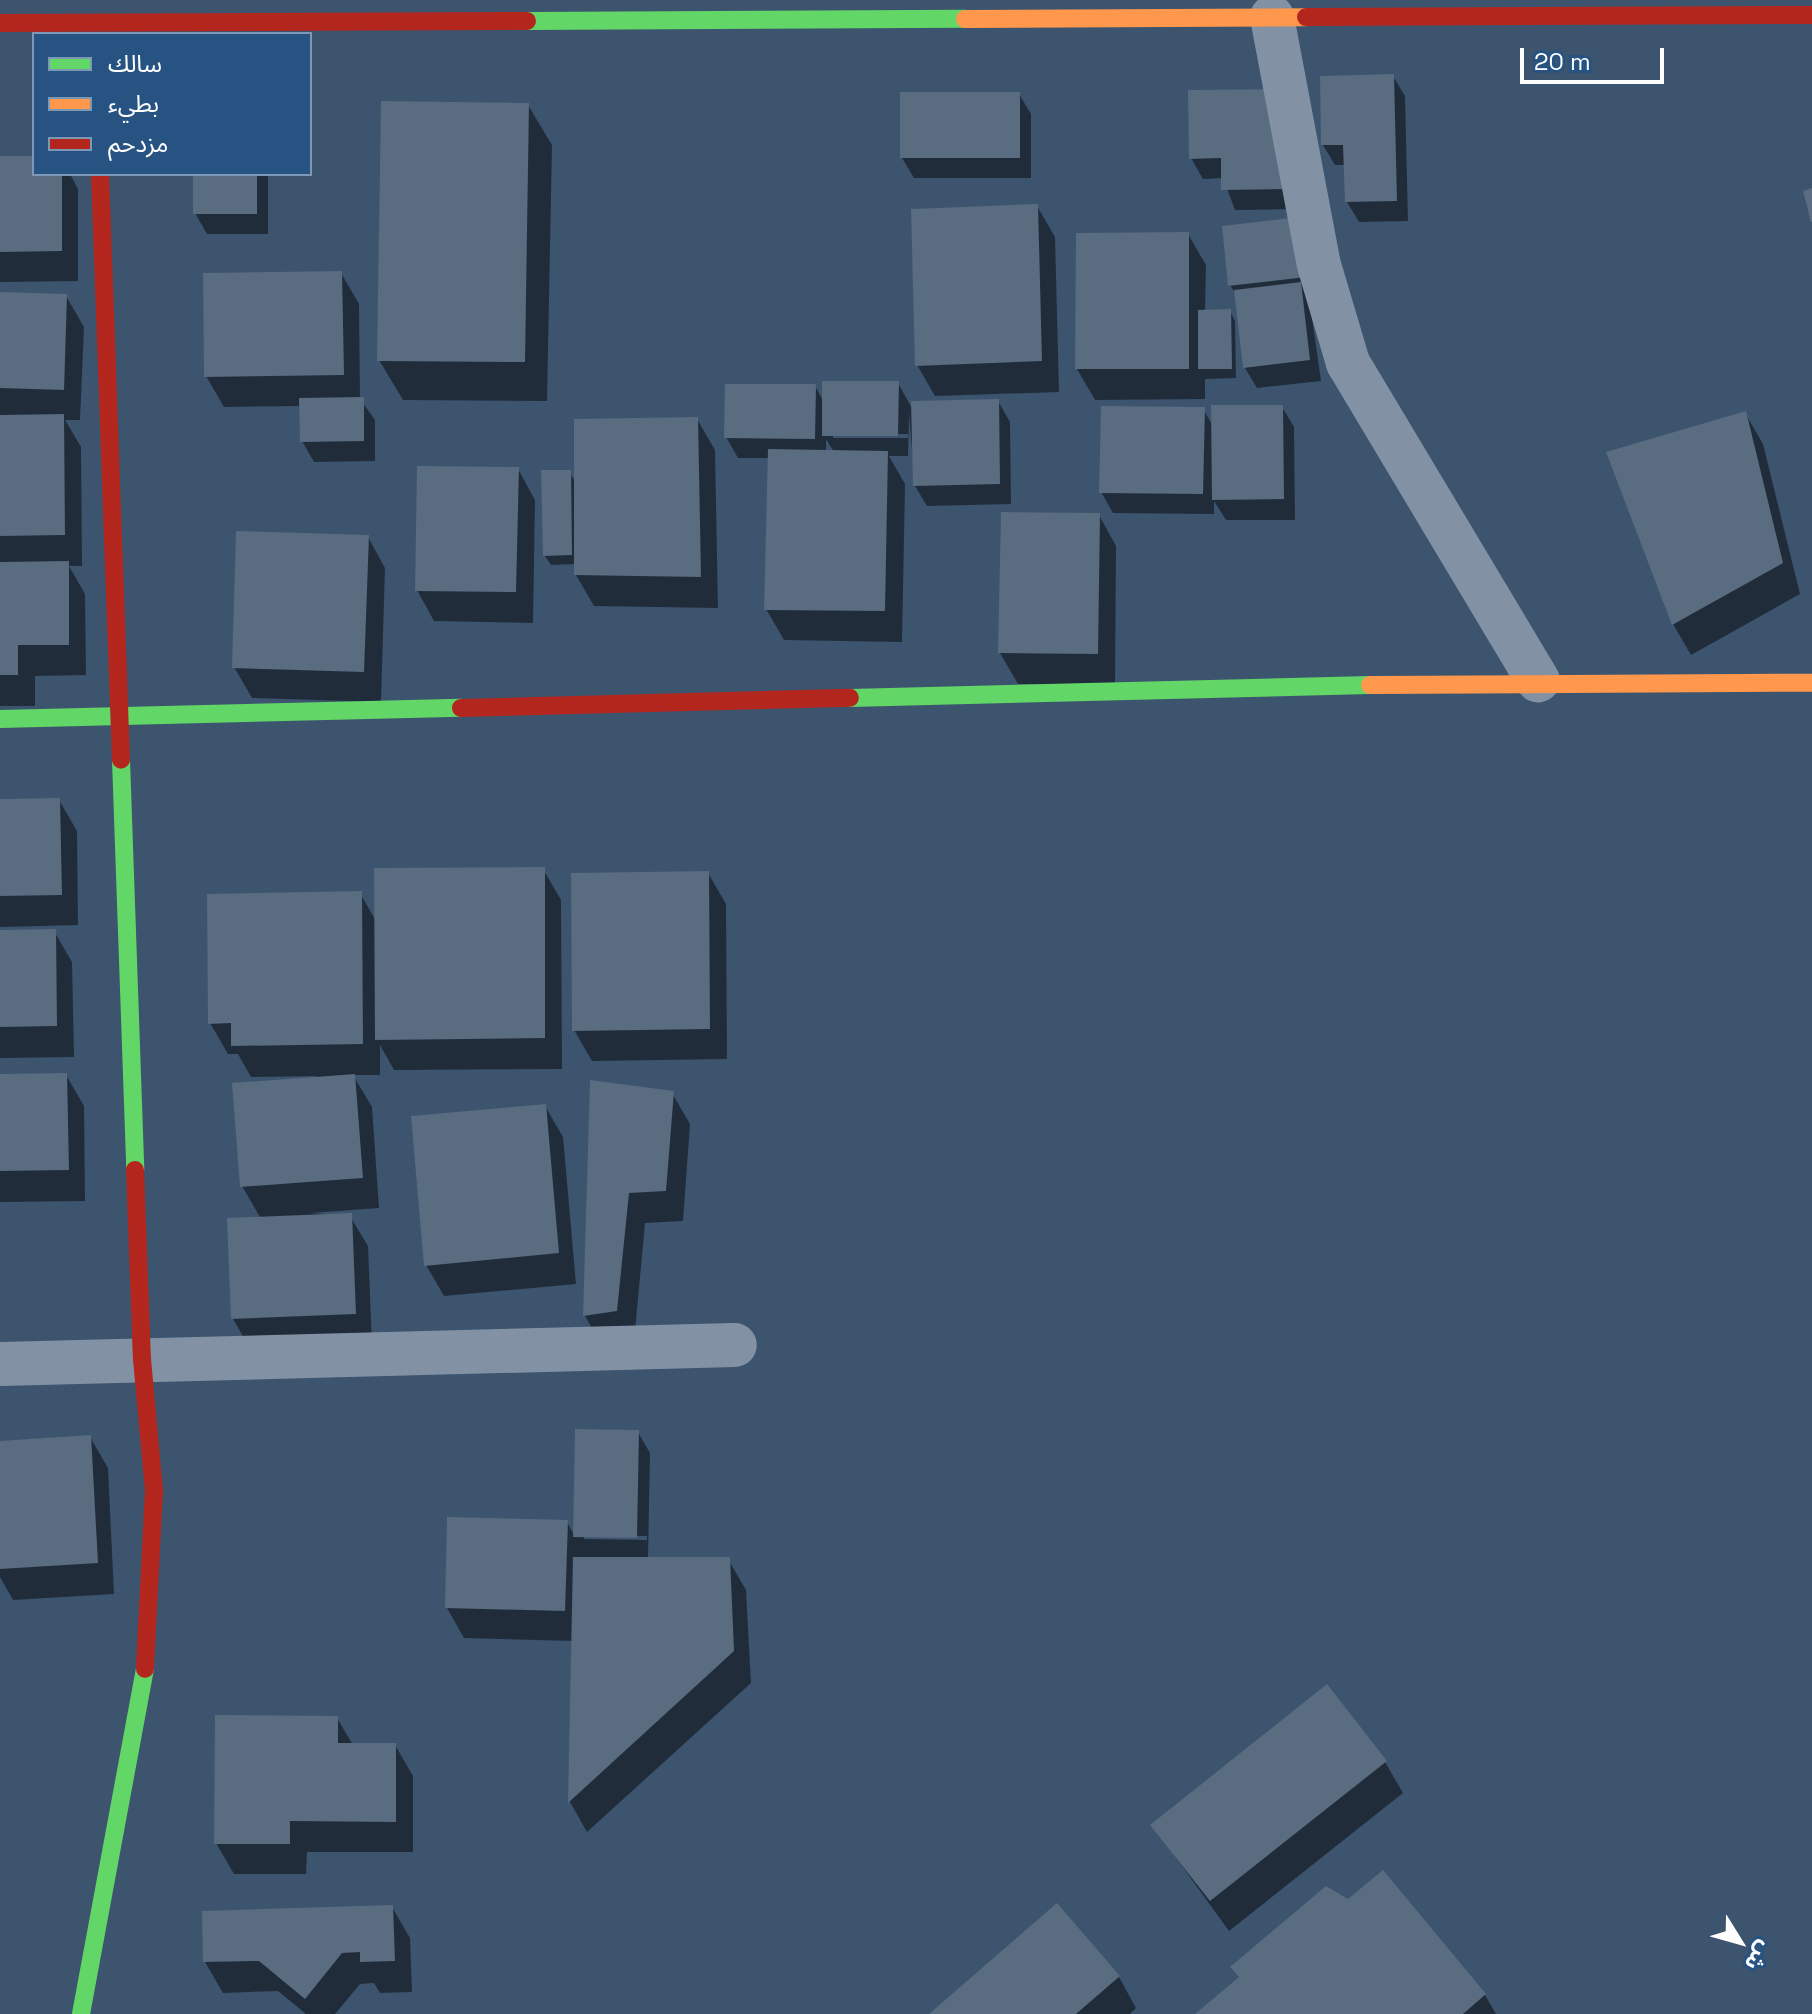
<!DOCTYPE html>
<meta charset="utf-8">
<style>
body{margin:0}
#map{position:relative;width:1812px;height:2014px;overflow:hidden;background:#3c546e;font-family:"Space Grotesk","Noto Sans Arabic",sans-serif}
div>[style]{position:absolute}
.shadow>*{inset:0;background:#0007}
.building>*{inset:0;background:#596c80}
.street>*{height:44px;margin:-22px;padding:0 22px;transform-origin:22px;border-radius:22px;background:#8292a4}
.fast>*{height:18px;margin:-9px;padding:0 9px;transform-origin:9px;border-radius:9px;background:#63d668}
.slow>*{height:18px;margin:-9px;padding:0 9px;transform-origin:9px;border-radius:9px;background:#ff974d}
.jam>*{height:18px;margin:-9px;padding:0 9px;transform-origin:9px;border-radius:9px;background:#b3261e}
span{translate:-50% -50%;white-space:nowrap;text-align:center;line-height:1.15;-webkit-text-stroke:6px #275383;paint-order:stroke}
.legend{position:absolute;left:32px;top:32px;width:280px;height:144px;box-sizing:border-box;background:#275383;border:2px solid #7d98b5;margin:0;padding:10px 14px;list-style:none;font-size:24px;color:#fff}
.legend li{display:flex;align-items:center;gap:16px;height:40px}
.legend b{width:40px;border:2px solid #7d98b5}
.north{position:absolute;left:1700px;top:1902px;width:80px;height:80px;-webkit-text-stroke:6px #275383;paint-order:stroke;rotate:127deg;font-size:22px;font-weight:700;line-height:32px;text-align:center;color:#fff}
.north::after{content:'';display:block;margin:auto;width:28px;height:36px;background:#fff;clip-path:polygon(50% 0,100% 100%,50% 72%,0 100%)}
.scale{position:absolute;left:1520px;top:48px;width:144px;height:36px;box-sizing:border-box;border:4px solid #fff;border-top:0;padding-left:10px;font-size:24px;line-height:28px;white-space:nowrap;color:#fff;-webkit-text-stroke:6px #275383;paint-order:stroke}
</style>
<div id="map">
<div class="shadow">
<i style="clip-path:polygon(1393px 76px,1405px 96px,1408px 221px,1359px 222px,1347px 202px,1346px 165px,1335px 165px,1323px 145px)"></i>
<i style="clip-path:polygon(1284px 91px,1297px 209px,1235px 210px,1223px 178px,1203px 179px,1191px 158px)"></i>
<i style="clip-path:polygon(1019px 94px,1031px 114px,1031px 178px,914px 178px,902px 158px)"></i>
<i style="clip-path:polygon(528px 105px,552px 145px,547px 401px,403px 400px,379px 360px)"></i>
<i style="clip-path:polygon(0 158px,34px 158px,34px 174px,70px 174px,78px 189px,78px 281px,0 282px)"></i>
<i style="clip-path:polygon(195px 174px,268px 174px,268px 234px,207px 234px,195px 213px)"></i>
<i style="clip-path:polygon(1037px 206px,1055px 237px,1059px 392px,935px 396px,917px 365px)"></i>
<i style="clip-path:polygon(1298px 219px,1321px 381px,1257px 388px,1245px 368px,1237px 296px,1230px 285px)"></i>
<i style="clip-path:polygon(1188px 234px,1206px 265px,1205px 312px,1230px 311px,1235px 321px,1236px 378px,1205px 379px,1205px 399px,1095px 400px,1077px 369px)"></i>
<i style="clip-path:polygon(341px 273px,359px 304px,360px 399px,375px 420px,375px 461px,314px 462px,302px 441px,302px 406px,224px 407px,206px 376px)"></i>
<i style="clip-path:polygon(0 294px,66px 296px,84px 327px,80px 420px,65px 420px,81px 447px,82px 566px,69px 566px,85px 594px,86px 675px,35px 676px,35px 706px,0 706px)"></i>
<i style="clip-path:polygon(evenodd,898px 383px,913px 410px,998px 401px,1010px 422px,1011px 504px,927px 506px,915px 486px,909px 414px,908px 456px,889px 456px,905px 484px,902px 642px,784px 640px,766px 609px,770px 458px,738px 458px,726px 437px,815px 386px,824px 402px,898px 383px,833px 434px,908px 434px,908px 438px,833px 438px,833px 434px,898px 383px,826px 439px,834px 452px,826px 452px,826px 439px)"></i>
<i style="clip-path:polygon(1282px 407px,1294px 427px,1295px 520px,1226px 520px,1214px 501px,1214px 514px,1113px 513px,1101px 492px,1203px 409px,1213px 426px)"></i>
<i style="clip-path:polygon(1745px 413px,1763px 444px,1800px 594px,1691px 655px,1673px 624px)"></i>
<i style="clip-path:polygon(697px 419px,715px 450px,718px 608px,594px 606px,576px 575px,576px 564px,551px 565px,545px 556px,569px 472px,576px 483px)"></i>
<i style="clip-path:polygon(518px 469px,535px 500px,533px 623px,434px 621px,417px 590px)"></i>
<i style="clip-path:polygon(1099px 515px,1116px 546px,1115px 684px,1018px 684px,1000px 653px)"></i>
<i style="clip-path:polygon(368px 537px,385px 568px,381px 702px,252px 698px,234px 667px)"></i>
<i style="clip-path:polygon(59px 800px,77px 831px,78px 925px,0 927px,0 801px)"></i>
<i style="clip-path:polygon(543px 869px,561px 900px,562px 1069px,394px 1070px,380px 1045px,380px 1075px,353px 1075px,372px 1107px,379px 1208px,311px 1213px,350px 1216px,368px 1246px,372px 1345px,251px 1350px,233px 1319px,261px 1219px,242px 1186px,316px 1076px,251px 1077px,238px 1054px,228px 1054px,210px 1023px,360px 893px,376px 921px)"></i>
<i style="clip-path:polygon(708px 873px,726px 904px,727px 1059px,592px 1061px,574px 1030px)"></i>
<i style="clip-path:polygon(54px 931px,72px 962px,74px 1057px,0 1058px,0 932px)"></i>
<i style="clip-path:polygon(66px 1075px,84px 1106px,85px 1201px,0 1202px,0 1076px)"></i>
<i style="clip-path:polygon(592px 1082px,672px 1093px,690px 1124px,683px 1221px,645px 1223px,634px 1342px,602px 1346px,585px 1316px)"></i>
<i style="clip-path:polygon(545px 1106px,563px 1137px,576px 1284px,444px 1296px,426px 1265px)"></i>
<i style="clip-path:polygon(evenodd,638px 1432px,650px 1453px,648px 1559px,728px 1559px,746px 1590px,751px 1683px,587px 1832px,570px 1802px,574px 1641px,464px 1638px,447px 1608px,567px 1522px,575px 1537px,638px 1432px,584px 1535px,647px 1536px,647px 1540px,584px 1539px,584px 1535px)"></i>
<i style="clip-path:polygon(90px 1437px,108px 1468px,114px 1594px,13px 1600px,0 1577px,0 1443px)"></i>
<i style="clip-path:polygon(337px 1718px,353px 1745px,395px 1745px,413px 1776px,413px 1852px,307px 1852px,306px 1874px,234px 1874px,216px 1843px)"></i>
<i style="clip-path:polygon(1385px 1762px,1403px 1793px,1229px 1931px,1153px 1826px)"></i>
<i style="clip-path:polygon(1057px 1906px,1119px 1977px,1136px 2008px,1130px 2014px,932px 2014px)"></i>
<i style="clip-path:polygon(392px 1907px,410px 1938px,412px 1992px,380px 1993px,374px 1983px,360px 1984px,335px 2014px,306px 2014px,278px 1991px,223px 1993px,205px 1962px)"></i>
<i style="clip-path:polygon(1233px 1967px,1485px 1995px,1496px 2014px,1198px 2014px,1240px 1979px)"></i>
</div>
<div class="building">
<i style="clip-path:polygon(1394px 74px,1397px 201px,1345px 202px,1343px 145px,1321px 145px,1320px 76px)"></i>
<i style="clip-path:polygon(1285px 89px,1287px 189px,1221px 190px,1221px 158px,1189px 159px,1188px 90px)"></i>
<i style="clip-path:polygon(900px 92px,1020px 92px,1020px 158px,900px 158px)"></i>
<i style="clip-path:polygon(381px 101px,529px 103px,525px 362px,377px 361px)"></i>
<i style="clip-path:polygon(0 156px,34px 156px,34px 174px,62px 174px,62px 251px,0 252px)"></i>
<i style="clip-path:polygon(193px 174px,257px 174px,257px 214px,193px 214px)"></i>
<i style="clip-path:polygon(1812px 188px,1812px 222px,1811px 222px,1803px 191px)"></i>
<i style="clip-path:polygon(1038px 204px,1042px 361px,915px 366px,911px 209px)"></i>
<i style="clip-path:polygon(1299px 217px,1306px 277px,1228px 286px,1222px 226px)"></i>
<i style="clip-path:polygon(1189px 232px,1189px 369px,1075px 369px,1076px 233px)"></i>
<i style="clip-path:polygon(342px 271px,344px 375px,204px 377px,203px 273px)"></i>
<i style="clip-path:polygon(1301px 282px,1310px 360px,1243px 368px,1234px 290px)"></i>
<i style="clip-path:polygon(0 292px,67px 294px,64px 390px,0 388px)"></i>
<i style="clip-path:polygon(1231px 309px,1232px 369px,1198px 369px,1198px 310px)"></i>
<i style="clip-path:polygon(822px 381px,899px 381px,898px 436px,822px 436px)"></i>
<i style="clip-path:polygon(725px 384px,816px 384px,815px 439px,724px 438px)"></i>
<i style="clip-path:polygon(364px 397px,364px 441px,300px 442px,299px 398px)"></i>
<i style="clip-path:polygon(999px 399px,1000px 484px,913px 486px,911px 401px)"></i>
<i style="clip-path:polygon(1211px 405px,1283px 405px,1284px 499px,1212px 500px)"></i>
<i style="clip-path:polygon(1101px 406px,1205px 407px,1203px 494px,1099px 493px)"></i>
<i style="clip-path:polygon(1746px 411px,1783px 563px,1672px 625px,1606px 452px)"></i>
<i style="clip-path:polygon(64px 414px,65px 535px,0 536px,0 415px)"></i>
<i style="clip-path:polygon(698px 417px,701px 577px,574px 575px,574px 419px)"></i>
<i style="clip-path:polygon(768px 449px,888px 451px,885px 611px,764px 610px)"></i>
<i style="clip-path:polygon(417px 466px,519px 467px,516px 592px,415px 591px)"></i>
<i style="clip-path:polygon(541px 470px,571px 470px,572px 555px,543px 556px)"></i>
<i style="clip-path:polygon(1001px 512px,1100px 513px,1098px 654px,998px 653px)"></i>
<i style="clip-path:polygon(236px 531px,369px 535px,364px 672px,232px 668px)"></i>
<i style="clip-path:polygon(69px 561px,69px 645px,18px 645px,18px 675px,0 675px,0 562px)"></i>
<i style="clip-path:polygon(60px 798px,62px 895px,0 896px,0 799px)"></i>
<i style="clip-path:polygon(545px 867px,545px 1038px,375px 1040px,374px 868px)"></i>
<i style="clip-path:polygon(709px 871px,710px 1029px,572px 1031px,571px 873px)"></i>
<i style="clip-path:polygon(362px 891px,363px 1044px,231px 1046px,231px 1023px,208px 1024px,207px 894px)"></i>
<i style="clip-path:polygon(56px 929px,57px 1026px,0 1027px,0 930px)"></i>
<i style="clip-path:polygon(67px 1073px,69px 1170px,0 1171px,0 1074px)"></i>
<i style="clip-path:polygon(355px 1074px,363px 1178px,240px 1187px,232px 1083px)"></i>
<i style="clip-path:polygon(590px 1080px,674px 1091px,666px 1191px,629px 1193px,617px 1311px,583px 1316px)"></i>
<i style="clip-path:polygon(546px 1104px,559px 1253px,424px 1266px,411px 1116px)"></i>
<i style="clip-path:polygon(352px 1213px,356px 1314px,231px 1319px,227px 1218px)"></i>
<i style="clip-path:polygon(575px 1429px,639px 1430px,637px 1538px,573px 1537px)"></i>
<i style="clip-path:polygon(91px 1435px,98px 1563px,0 1569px,0 1441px)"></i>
<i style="clip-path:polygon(447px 1517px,568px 1520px,565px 1611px,445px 1608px)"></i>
<i style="clip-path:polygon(573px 1557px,730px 1557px,734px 1651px,568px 1803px)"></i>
<i style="clip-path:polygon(1327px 1684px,1387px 1761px,1210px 1901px,1150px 1825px)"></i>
<i style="clip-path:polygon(215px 1715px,338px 1716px,338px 1743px,396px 1743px,396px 1822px,290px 1821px,290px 1844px,214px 1844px)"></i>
<i style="clip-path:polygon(1383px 1870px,1486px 1994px,1463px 2014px,1195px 2014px,1239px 1977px,1230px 1967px,1326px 1886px,1348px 1899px)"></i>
<i style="clip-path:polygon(1057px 1903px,1120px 1976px,1076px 2014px,929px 2014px)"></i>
<i style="clip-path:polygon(393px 1905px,395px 1961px,360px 1962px,360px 1952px,342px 1953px,305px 1999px,259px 1961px,203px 1962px,202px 1911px)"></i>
</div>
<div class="street">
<i style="left:1272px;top:17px;width:252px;rotate:79.3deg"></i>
<i style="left:1319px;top:265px;width:102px;rotate:73.5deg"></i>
<i style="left:1348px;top:363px;width:370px;rotate:59.1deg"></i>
<i style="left:0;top:1364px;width:735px;rotate:-1.48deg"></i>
</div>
<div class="fast">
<i style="left:527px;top:21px;width:438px;rotate:-0.3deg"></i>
<i style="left:850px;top:698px;width:520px;rotate:-1.43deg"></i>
<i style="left:0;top:719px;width:461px;rotate:-1.4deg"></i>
<i style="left:121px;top:760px;width:410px;rotate:88deg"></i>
<i style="left:81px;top:2014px;width:351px;rotate:-79.5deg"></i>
</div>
<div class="slow">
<i style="left:965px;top:19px;width:341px;rotate:-0.3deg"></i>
<i style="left:1370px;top:685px;width:442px;rotate:-0.3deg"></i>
</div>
<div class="jam">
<i style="left:1306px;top:17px;width:506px;rotate:-0.23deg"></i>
<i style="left:0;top:23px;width:527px;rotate:-0.22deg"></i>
<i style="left:100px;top:174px;width:586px;rotate:87.95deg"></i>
<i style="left:461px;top:708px;width:389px;rotate:-1.5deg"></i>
<i style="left:135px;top:1170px;width:189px;rotate:87.9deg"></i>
<i style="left:142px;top:1359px;width:132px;rotate:84.8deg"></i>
<i style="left:154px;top:1490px;width:179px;rotate:92.9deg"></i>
</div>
<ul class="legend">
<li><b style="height:10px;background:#63d668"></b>سالك</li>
<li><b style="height:10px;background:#ff974d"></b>بطيء</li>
<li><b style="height:10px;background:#b3261e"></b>مزدحم</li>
</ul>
<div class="north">ش</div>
<div class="scale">20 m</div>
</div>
